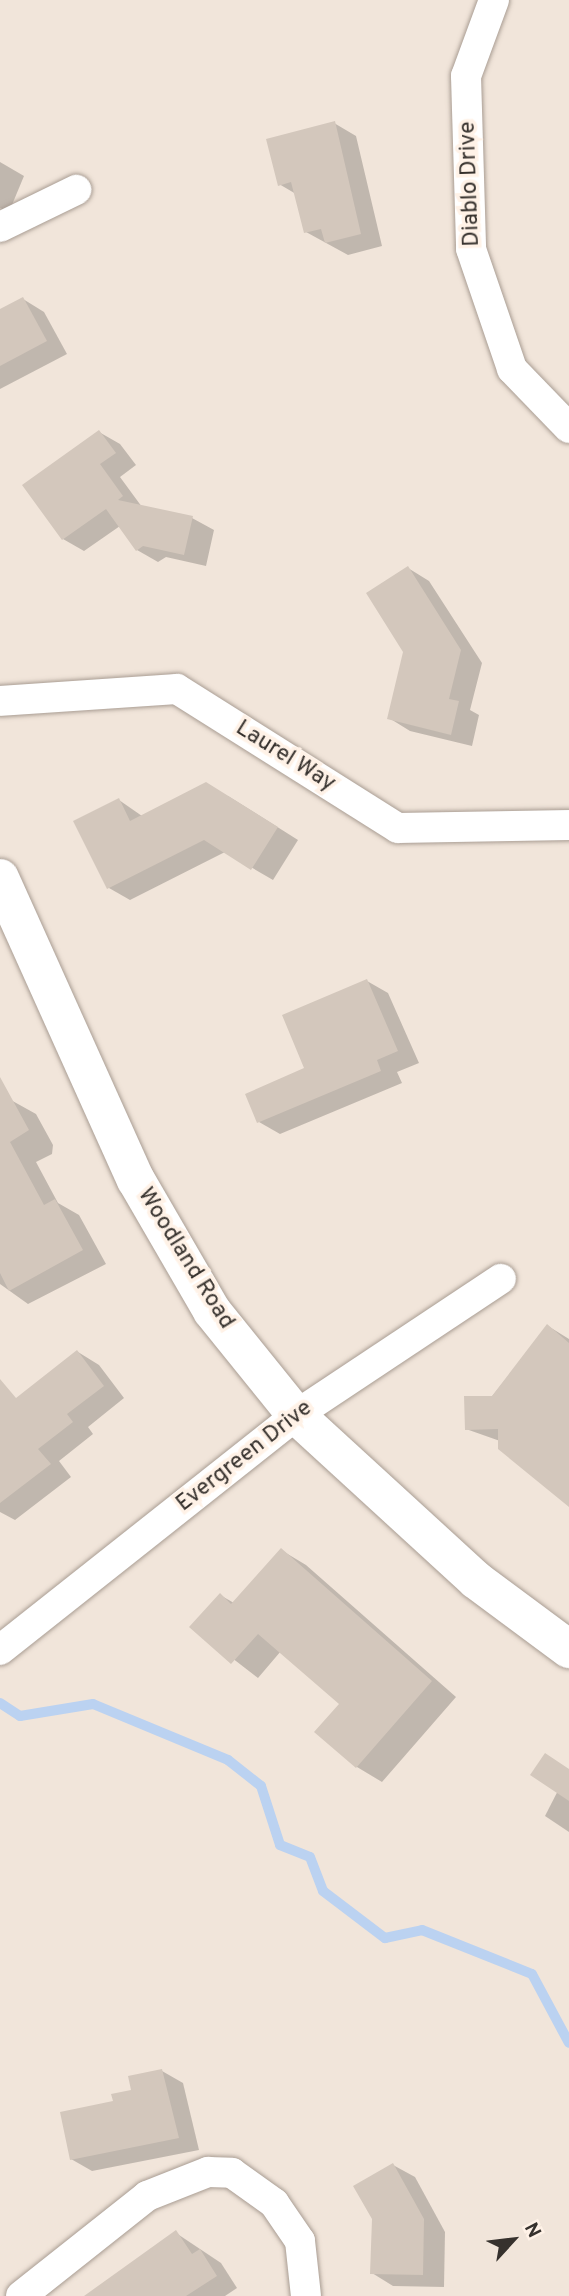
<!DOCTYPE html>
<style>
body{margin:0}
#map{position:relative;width:569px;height:2296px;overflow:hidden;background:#f1e5da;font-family:Overpass,sans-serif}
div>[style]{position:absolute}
.shadow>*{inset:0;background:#0003}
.stream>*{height:10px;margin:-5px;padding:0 5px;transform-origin:5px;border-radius:5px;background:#bbd2f1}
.building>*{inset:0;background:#d3c7bc}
.roads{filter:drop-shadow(0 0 2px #a99d93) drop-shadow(0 0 2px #a99d93)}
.street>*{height:30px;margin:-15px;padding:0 15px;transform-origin:15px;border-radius:15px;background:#fff}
.secondary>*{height:38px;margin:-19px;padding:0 19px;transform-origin:19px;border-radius:19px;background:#fff}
span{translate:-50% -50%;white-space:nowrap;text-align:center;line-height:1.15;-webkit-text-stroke:7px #fff2e7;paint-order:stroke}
.street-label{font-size:23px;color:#36312d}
.north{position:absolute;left:478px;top:2205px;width:70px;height:70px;-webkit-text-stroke:5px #fff2e7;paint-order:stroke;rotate:63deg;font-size:19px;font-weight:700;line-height:28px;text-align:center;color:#36312d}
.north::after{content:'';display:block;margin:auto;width:24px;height:32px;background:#36312d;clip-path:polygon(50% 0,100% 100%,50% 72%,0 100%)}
</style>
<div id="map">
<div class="shadow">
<i style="clip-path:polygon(334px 123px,356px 136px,382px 246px,348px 255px,306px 232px,296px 194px,279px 184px)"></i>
<i style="clip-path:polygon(0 162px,24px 176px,9px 212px,0 208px)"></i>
<i style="clip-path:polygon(23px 299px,44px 312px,67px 354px,0 389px,0 311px)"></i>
<i style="clip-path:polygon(99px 432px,120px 444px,136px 465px,120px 477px,142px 507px,192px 518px,214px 530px,206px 566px,166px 557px,158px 562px,137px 550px,120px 526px,84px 551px,63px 539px)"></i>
<i style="clip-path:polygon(408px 568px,429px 581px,482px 663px,470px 710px,479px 715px,472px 746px,410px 731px,389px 718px,405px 651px)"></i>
<i style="clip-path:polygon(228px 796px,298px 840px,273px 880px,225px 852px,130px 900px,109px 888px,119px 800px,142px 816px)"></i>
<i style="clip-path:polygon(367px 981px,388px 993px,419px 1063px,397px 1072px,402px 1083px,280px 1134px,259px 1122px,306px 1069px)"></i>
<i style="clip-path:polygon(0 1094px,36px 1114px,53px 1145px,52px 1154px,36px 1162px,58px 1203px,79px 1215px,106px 1264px,28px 1304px,0 1284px)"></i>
<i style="clip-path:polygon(548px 1326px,569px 1339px,569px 1505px,500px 1441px,466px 1429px)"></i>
<i style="clip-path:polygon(78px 1352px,99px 1365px,124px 1398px,88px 1427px,93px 1434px,59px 1461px,71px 1477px,15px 1520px,0 1512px,0 1399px,16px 1400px)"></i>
<i style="clip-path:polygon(281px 1550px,306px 1565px,456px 1697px,382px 1782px,357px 1767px,341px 1704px,281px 1651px,258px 1678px,192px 1627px,220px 1595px,234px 1603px)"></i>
<i style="clip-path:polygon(569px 1769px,569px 1832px,545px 1816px)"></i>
<i style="clip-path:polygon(162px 2071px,183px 2083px,199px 2150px,92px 2171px,71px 2159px,115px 2103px)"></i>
<i style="clip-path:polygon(393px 2165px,415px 2177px,445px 2232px,444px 2287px,393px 2286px,372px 2273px)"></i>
<i style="clip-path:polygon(176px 2233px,221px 2263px,237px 2288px,225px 2296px,90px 2296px)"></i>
</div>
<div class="stream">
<i style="left:0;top:1703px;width:24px;rotate:33deg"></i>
<i style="left:20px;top:1716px;width:74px;rotate:-9.3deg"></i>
<i style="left:93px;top:1704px;width:146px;rotate:22.5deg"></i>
<i style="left:228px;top:1760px;width:42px;rotate:38.2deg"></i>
<i style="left:261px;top:1786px;width:62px;rotate:72.1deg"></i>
<i style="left:280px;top:1845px;width:32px;rotate:22deg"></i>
<i style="left:310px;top:1857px;width:36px;rotate:69deg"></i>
<i style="left:323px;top:1891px;width:78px;rotate:37.2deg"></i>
<i style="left:385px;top:1938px;width:38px;rotate:-12deg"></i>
<i style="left:422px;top:1930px;width:118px;rotate:21.8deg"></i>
<i style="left:532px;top:1974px;width:78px;rotate:61.8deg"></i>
</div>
<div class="building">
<i style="clip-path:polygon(335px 121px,361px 234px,325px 243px,321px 229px,304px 233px,291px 182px,278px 186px,266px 139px)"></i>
<i style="clip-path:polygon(23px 297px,47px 341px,0 366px,0 309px)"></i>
<i style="clip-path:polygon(99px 430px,116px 453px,100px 464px,123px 496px,118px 500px,193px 516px,184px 555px,143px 546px,136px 551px,106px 509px,62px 540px,22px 485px)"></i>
<i style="clip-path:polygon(408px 566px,461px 650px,449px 699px,459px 701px,451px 735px,387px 719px,403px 652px,366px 593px)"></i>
<i style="clip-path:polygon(206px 782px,278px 827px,251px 870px,204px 840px,107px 889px,73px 821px,119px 798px,130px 821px)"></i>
<i style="clip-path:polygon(367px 979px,398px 1051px,377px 1060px,381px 1071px,257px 1123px,245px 1094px,304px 1068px,282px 1015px)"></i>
<i style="clip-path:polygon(0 1077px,29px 1130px,10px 1142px,44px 1205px,55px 1199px,83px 1250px,9px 1291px,0 1273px)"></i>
<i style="clip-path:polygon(547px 1324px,569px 1343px,569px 1507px,498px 1449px,498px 1429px,465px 1430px,464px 1396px,492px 1396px)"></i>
<i style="clip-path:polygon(77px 1350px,104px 1386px,67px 1414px,73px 1422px,38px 1449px,51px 1464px,0 1503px,0 1379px,16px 1398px)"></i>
<i style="clip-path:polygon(281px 1548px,432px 1681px,356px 1768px,314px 1732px,339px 1704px,258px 1634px,231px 1664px,189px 1627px,220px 1593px,231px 1604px)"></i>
<i style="clip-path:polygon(545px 1753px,569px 1769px,569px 1801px,530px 1775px)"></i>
<i style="clip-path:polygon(162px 2069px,179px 2138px,70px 2160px,60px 2112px,113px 2101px,111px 2094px,131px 2090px,128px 2076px)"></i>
<i style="clip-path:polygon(393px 2163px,424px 2219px,423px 2275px,370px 2274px,372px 2219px,353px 2186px)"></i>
<i style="clip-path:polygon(176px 2230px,192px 2254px,200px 2249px,217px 2276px,186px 2296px,84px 2296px)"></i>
</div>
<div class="roads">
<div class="street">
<i style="left:494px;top:0;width:81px;rotate:110.2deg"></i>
<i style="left:466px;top:76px;width:173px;rotate:88.3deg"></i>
<i style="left:471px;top:249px;width:127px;rotate:71.1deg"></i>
<i style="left:512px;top:369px;width:82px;rotate:46deg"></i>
<i style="left:0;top:227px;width:85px;rotate:-26deg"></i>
<i style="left:0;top:701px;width:177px;rotate:-3.9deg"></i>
<i style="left:177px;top:689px;width:261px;rotate:32.2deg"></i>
<i style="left:398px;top:828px;width:171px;rotate:-1deg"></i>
<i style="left:0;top:1650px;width:378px;rotate:-38.4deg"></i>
<i style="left:296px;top:1415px;width:246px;rotate:-33.6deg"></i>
<i style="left:21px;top:2296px;width:161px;rotate:-38.4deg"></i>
<i style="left:147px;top:2196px;width:66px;rotate:-21.5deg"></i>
<i style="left:208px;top:2172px;width:24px;rotate:2deg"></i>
<i style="left:232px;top:2173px;width:52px;rotate:35.5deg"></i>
<i style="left:274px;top:2203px;width:46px;rotate:55.6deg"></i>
<i style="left:300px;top:2241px;width:55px;rotate:83.8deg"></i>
</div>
<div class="secondary">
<i style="left:0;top:878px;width:331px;rotate:65.8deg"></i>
<i style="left:136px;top:1180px;width:151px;rotate:59.9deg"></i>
<i style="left:212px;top:1311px;width:134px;rotate:51.1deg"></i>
<i style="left:296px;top:1415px;width:244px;rotate:42.5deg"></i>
<i style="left:476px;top:1580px;width:116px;rotate:36.6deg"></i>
</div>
</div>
<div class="street-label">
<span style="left:471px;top:184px;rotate:-92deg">Diablo Drive</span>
<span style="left:285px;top:757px;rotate:32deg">Laurel Way</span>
<span style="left:185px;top:1259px;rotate:58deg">Woodland Road</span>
<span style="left:245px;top:1457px;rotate:-38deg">Evergreen Drive</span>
</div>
<div class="north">N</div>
</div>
